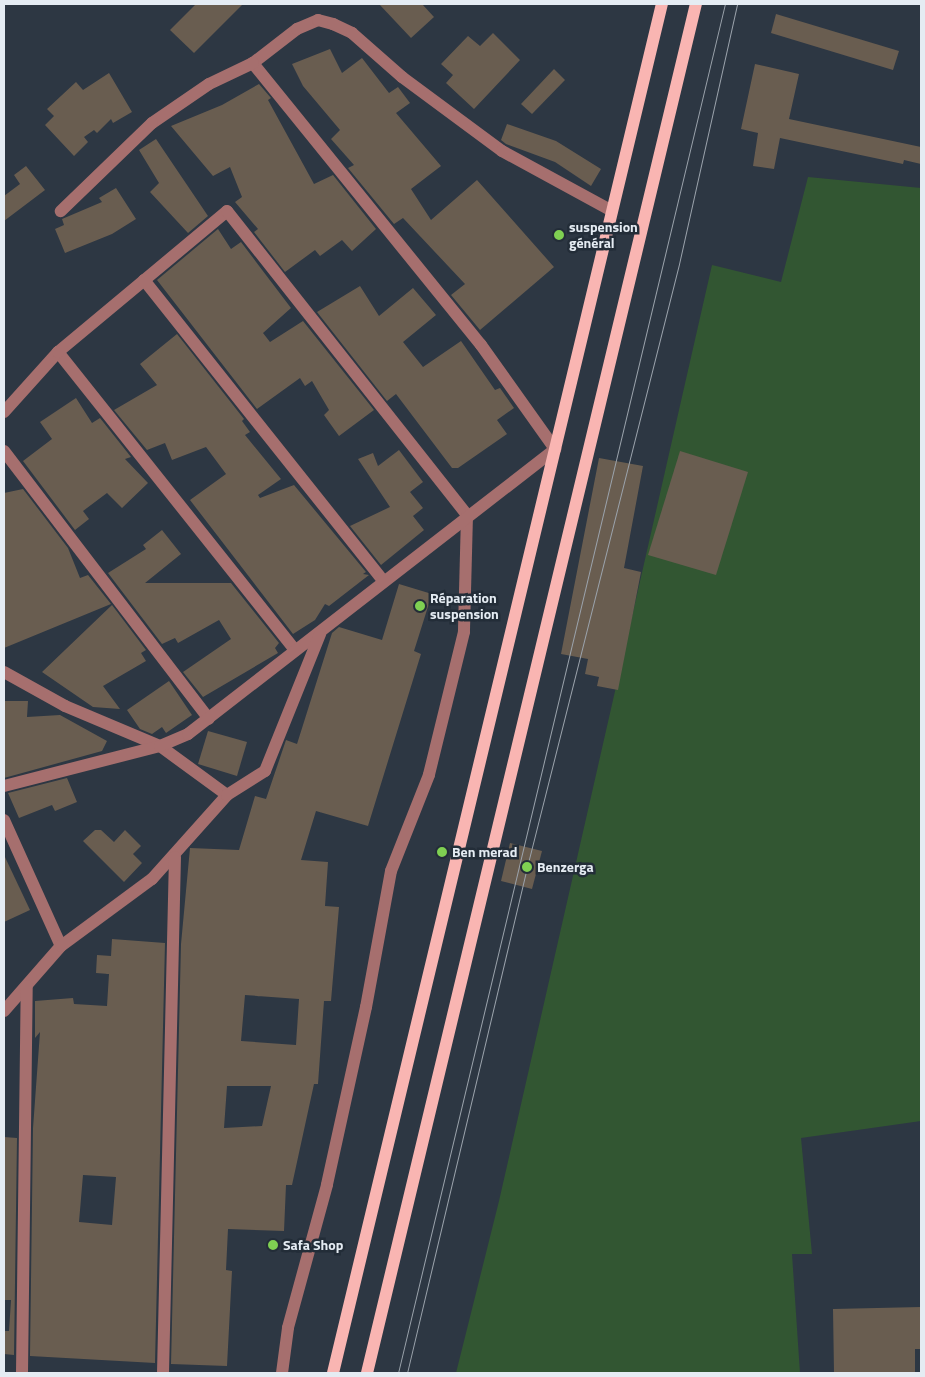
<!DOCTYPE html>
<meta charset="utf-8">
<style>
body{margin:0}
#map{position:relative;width:925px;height:1377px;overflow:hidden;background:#2d3743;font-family:"Titillium Web",sans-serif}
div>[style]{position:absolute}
.green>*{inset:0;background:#325632}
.building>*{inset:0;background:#695d50}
.minor>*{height:12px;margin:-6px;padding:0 6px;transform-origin:6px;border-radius:6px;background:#a66f6e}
.major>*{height:12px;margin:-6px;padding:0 6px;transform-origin:6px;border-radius:6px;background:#f9b5b2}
.tram>*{height:1px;margin:-0.5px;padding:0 0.5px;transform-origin:0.5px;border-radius:0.5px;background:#9ba3ac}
.dots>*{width:14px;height:14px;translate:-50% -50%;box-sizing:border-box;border:2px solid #232d38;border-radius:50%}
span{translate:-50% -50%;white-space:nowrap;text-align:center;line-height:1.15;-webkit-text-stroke:5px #232d38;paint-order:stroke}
.poi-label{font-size:14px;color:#e5ecf3;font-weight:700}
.left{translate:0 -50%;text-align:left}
.frame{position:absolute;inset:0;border:5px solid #e5ecf3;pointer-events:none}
</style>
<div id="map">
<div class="green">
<i style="clip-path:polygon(808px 177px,921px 188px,921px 1121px,801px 1138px,812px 1254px,792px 1254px,800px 1373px,456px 1373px,499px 1201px,712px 265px,781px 282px)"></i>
</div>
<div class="building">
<i style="clip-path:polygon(196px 4px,243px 4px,194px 53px,170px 30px)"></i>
<i style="clip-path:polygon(379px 4px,422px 4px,434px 17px,411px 38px)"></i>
<i style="clip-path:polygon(776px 14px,899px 51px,893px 70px,771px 33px)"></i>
<i style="clip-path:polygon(493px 33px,520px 60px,474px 109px,446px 83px,453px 75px,441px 64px,468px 36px,480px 46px)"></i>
<i style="clip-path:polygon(330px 49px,342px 73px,362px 58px,389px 93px,398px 87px,410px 103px,396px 113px,441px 166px,411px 189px,431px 220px,477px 180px,554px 267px,480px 330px,451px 295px,465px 284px,403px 218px,394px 224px,348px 168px,354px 165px,331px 139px,340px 130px,303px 86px,292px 64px)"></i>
<i style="clip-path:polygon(755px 64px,799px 74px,789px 119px,921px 147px,921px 164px,904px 160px,903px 164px,780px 138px,774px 169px,753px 166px,758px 133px,741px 129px)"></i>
<i style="clip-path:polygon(554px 69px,565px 80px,532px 114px,521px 104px)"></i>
<i style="clip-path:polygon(109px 73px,132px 112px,113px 123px,111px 119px,97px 133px,94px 130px,84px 137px,88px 142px,74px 156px,45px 125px,54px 116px,47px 109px,76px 82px,83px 90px)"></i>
<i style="clip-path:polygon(259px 84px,271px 98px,268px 100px,314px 184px,333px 175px,376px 229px,352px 251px,342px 240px,320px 256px,315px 250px,285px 272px,254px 232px,258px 229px,235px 202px,242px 197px,230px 167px,213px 176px,171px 126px,222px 105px)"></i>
<i style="clip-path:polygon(507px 124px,556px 141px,601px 169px,591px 186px,555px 162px,506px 144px,501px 140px)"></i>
<i style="clip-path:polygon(156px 139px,208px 216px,188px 233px,150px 192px,159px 183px,139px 150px)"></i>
<i style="clip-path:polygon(26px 166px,45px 190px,4px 221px,4px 196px,20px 184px,14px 175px)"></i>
<i style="clip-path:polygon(116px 188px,136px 219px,112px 234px,65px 253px,55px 229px,64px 225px,62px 219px,102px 202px,99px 198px)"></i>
<i style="clip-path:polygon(218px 229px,231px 249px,241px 242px,291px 308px,263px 333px,270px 342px,303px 321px,374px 410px,339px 436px,324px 415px,329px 410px,312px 381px,305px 386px,300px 378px,257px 409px,157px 280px)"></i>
<i style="clip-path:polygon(360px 286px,379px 316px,413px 288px,436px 315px,403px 342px,423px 367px,461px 341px,495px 390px,500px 388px,514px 408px,497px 420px,507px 434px,458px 468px,452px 468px,396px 394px,387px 401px,317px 312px)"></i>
<i style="clip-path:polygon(177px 334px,244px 419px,242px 421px,250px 432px,245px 435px,281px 479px,258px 495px,260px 498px,294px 485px,366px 572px,363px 574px,369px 575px,329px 606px,325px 604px,315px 620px,293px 634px,190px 500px,226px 474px,206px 447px,172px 460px,165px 443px,147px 450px,114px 410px,157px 385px,140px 364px)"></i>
<i style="clip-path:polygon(76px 398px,92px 423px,100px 418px,131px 457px,125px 459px,148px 483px,122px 508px,107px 493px,83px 511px,89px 519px,75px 530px,23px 461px,52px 439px,40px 422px)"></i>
<i style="clip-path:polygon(399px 450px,423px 482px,410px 492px,423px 508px,413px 516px,424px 530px,381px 565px,350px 526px,390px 507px,358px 459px,373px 453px,378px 466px)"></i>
<i style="clip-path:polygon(680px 451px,748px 472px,716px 575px,648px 555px)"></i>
<i style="clip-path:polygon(599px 458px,643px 466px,624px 568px,641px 572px,618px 690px,597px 686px,599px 677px,585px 674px,588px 659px,561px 654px)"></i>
<i style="clip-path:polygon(23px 489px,68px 548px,80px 578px,88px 575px,111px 604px,4px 648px,4px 493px)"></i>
<i style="clip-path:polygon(162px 530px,181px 554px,145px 583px,231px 583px,279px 643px,275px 648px,278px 653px,203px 697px,183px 672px,231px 639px,219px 620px,178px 643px,175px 638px,162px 644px,108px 573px,146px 549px,143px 545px)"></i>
<i style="clip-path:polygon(evenodd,399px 584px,432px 594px,414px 651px,421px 654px,368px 826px,316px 811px,301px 860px,328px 862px,325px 906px,339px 907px,331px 1001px,324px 1001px,318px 1084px,314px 1084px,292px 1185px,286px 1185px,284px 1231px,228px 1229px,226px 1270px,232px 1271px,227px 1366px,171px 1364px,181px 944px,190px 848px,239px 850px,255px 796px,266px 799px,286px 740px,297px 744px,332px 633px,339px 627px,382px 640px,399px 584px,245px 995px,299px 999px,296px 1045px,241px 1041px,245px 995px,399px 584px,227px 1086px,271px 1086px,262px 1126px,224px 1128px,227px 1086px)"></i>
<i style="clip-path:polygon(112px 605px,146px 650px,141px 653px,146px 661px,103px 686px,120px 709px,93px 707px,42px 672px)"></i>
<i style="clip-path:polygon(169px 681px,192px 715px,166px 733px,162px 727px,152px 734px,140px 729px,127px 710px)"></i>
<i style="clip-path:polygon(4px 701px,28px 701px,27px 717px,60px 715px,107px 741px,102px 751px,4px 778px)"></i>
<i style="clip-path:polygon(208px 731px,247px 742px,237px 776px,198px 764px)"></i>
<i style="clip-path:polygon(67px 778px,77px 802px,55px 811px,52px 805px,19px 818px,8px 793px)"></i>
<i style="clip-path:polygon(95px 830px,101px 830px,114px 842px,125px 830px,141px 846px,133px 854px,142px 863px,124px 882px,83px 841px)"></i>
<i style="clip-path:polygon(510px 843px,542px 851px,532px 889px,501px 881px)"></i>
<i style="clip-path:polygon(4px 855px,30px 910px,4px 922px)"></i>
<i style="clip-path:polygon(evenodd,112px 939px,165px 943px,155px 1363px,30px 1356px,33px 1128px,40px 1032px,35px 1038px,35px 1001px,73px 998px,74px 1004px,107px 1006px,109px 974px,96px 973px,97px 955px,111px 956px,112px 939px,83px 1175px,116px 1177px,112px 1225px,79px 1222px,83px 1175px)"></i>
<i style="clip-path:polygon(4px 1137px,17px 1138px,14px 1355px,4px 1354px,4px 1331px,9px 1331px,11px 1300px,4px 1300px)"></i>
<i style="clip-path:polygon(921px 1307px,921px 1349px,915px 1349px,915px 1373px,834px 1373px,833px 1309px)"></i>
</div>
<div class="minor">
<i style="left:253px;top:63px;width:56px;rotate:-37.7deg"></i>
<i style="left:297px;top:29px;width:23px;rotate:-23deg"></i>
<i style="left:318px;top:20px;width:16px;rotate:15deg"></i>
<i style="left:333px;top:24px;width:21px;rotate:25deg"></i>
<i style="left:352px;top:33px;width:67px;rotate:41.3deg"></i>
<i style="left:402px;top:77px;width:124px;rotate:36.5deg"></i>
<i style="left:502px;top:151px;width:125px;rotate:28.6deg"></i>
<i style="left:144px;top:280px;width:384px;rotate:51.5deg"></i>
<i style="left:58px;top:352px;width:381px;rotate:51.5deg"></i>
<i style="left:4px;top:412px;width:81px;rotate:-48deg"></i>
<i style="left:58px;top:352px;width:220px;rotate:-39.8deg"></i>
<i style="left:227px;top:211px;width:387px;rotate:51.7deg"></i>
<i style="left:467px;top:515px;width:117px;rotate:91.5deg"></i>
<i style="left:464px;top:632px;width:147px;rotate:103.8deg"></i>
<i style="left:429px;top:775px;width:103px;rotate:111.6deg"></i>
<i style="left:391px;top:871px;width:138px;rotate:100.4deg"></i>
<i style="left:366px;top:1007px;width:182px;rotate:102.4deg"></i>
<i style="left:327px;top:1185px;width:148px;rotate:105.3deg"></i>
<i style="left:288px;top:1328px;width:45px;rotate:97.6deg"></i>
<i style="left:4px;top:451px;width:337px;rotate:52.6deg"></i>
<i style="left:4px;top:672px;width:70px;rotate:29.1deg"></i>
<i style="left:65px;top:706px;width:103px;rotate:22.8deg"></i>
<i style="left:160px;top:746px;width:83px;rotate:36.2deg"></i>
<i style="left:4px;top:786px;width:161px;rotate:-14.4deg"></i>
<i style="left:160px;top:746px;width:30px;rotate:-23deg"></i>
<i style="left:188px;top:734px;width:465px;rotate:-37.8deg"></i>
<i style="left:555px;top:449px;width:128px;rotate:-125.4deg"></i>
<i style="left:481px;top:345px;width:363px;rotate:-129deg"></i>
<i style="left:253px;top:63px;width:49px;rotate:154.5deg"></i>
<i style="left:209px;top:84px;width:69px;rotate:145.6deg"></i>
<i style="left:152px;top:123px;width:127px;rotate:136deg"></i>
<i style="left:4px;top:820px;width:138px;rotate:65.7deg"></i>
<i style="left:4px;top:1011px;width:86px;rotate:-48.8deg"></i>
<i style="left:61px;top:946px;width:113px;rotate:-36.4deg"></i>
<i style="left:152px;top:879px;width:113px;rotate:-48.2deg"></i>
<i style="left:227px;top:795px;width:45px;rotate:-32.3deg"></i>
<i style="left:265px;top:771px;width:148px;rotate:-68.1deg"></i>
<i style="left:22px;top:1373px;width:387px;rotate:-89.3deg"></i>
<i style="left:163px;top:1373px;width:516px;rotate:-88.67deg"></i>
</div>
<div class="major">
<i style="left:333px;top:1373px;width:1408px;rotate:-76.49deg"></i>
<i style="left:367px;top:1373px;width:1408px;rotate:-76.49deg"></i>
</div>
<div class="tram">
<i style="left:398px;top:1373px;width:1408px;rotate:-76.57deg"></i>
<i style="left:407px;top:1373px;width:520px;rotate:-76.66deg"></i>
<i style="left:527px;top:867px;width:622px;rotate:-75.85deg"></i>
<i style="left:679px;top:264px;width:266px;rotate:-77.4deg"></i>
</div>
<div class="dots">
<i style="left:559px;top:235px;background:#7fd052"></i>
<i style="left:420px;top:606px;background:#7fd052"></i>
<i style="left:442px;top:852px;background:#7fd052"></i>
<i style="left:527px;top:867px;background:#7fd052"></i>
<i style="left:273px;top:1245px;background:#7fd052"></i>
</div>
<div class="poi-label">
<span class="left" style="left:569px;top:235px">suspension<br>général</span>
<span class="left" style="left:430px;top:606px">Réparation<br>suspension</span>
<span class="left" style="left:452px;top:852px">Ben merad</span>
<span class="left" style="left:537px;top:867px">Benzerga</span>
<span class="left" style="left:283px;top:1245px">Safa Shop</span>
</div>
<div class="frame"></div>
</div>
